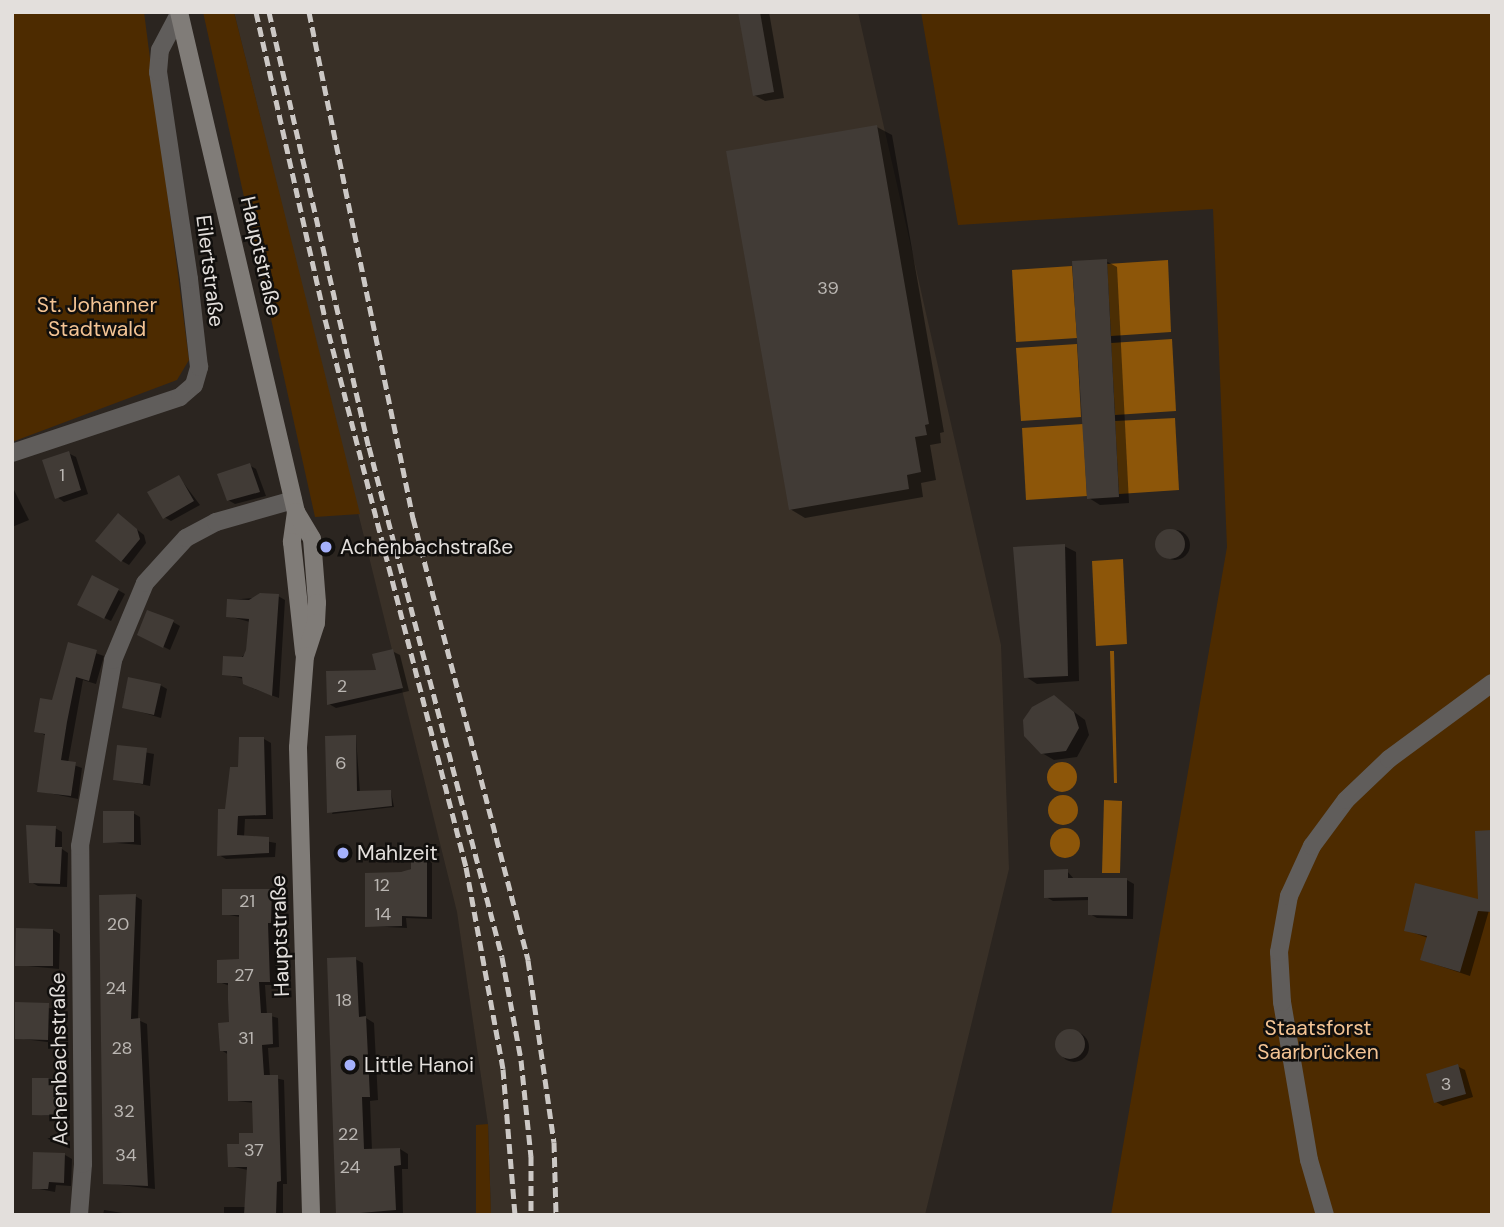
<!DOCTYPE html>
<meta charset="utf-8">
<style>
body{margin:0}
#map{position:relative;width:1504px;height:1227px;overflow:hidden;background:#2b2520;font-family:"DM Sans",sans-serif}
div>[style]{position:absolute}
.built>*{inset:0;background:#393027}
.green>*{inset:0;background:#4d2b00}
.water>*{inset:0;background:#8d5609}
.round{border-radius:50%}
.shadow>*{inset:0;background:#0007}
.building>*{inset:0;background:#413b36}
.minor>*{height:18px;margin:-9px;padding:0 9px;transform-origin:9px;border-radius:9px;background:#605d5b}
.secondary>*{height:18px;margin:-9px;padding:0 9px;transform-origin:9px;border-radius:9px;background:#807c78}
.rail>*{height:5px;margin-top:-2.5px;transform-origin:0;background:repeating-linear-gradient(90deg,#ccc8c5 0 10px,transparent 0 15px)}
.dots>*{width:19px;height:19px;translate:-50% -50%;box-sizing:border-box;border:4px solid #110f0d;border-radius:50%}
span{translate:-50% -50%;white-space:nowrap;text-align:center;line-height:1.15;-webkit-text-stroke:5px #110f0d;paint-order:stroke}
.number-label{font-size:18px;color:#bab6b2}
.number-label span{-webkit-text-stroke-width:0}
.street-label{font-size:21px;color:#e3dfdc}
.park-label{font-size:21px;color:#f4c494}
.poi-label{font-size:21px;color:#e3dfdc}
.left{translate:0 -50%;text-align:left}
.frame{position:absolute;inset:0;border:14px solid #e3dfdc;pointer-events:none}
</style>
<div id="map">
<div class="built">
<i style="clip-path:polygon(234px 12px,858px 12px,1001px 645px,1009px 869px,925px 1215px,491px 1215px,488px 1124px,457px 912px)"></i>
</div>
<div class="green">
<i style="clip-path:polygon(12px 12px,144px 12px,189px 360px,177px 380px,12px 442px)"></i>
<i style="clip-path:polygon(203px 12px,234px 12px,360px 514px,315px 517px)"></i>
<i style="clip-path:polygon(921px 12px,1492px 12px,1492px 1215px,1111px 1215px,1227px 547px,1213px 209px,958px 225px)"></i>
<i style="clip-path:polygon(488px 1124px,491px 1215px,476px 1215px,476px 1125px)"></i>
</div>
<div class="water">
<i style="clip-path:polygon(1168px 260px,1171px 332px,1111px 336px,1107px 264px)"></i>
<i style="clip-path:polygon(1072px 266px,1077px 338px,1016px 342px,1012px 270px)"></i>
<i style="clip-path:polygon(1172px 339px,1176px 411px,1115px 415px,1111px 343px)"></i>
<i style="clip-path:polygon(1077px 344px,1081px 417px,1021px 421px,1016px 348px)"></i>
<i style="clip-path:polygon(1175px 418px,1179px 490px,1119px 494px,1115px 421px)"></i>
<i style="clip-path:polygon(1083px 424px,1087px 496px,1026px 500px,1022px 428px)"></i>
<i style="clip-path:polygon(1123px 559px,1127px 644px,1096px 646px,1092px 561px)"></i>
<i style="clip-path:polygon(1110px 651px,1114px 651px,1117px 783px,1114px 783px)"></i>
<i class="round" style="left:1047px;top:762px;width:30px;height:30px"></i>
<i class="round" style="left:1048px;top:795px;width:30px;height:30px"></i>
<i style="clip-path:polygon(1104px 800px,1122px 801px,1120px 873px,1102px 873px)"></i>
<i class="round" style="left:1050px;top:828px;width:30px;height:30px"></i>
</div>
<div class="shadow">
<i style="clip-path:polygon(740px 12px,769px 12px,784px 98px,765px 101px,754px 95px)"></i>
<i style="clip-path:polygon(877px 127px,892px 135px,944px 432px,940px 433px,941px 443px,930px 445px,936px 480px,921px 483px,923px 497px,805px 518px,790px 509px)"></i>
<i style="clip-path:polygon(1106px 261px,1117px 267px,1129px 503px,1100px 505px,1089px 498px)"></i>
<i style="clip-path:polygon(68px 453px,76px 457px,88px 494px,64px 502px,57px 497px)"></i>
<i style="clip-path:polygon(249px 465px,256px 469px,266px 496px,235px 504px,228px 500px)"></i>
<i style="clip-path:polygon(179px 477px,200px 505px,171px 521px,164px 517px)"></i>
<i style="clip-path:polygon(12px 486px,29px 520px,12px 527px)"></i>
<i style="clip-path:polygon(125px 520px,144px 535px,146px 543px,129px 565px,122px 561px)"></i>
<i class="round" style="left:1160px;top:530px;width:30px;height:30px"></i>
<i style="clip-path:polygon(1064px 546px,1076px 552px,1079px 681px,1037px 684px,1026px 677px)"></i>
<i style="clip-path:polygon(118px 590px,125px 594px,111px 621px,86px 609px)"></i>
<i style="clip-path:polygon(278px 596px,285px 600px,279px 698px,252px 688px,244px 679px,224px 674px,248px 651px,250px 622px,228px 616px,229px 600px)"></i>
<i style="clip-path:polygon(173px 622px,180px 626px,170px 650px,146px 638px)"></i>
<i style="clip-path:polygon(69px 644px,104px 656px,96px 684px,83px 680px,68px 763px,82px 768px,78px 799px,39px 791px,47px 736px,36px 731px,53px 702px)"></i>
<i style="clip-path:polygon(392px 651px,400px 655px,409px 691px,336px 708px,329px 704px,378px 671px)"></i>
<i style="clip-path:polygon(160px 685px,167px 689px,161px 718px,124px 707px)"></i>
<i style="clip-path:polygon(1054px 697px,1085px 720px,1089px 735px,1077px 757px,1054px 760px,1042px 753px)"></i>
<i style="clip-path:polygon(356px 737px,360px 793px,391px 792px,394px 807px,332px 814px)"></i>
<i style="clip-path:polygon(264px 739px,271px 743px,273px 819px,245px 819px,244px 837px,276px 843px,275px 857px,226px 859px,219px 855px,239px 769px)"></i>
<i style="clip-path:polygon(119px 747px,154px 754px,150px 786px,115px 779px)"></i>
<i style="clip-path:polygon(133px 813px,140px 817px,141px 845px,105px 842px)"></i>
<i style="clip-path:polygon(55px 828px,62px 832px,62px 849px,68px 853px,67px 887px,38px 886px,31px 882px)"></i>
<i style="clip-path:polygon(427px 860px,432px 863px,432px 919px,406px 918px,407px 928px,367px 926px,401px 874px)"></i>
<i style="clip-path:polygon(1067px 871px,1074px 879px,1127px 880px,1134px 884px,1133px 919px,1097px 918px,1090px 914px,1090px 900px,1053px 901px,1046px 897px)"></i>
<i style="clip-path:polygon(271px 891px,278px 895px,278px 926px,274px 926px,276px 985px,265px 985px,267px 1015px,278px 1018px,279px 1047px,268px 1048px,270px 1077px,284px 1080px,287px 1184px,283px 1184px,283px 1215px,224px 1215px,224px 1207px,246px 1207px,248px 1170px,229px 1166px,241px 1145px,255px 1135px,254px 1103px,229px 1100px,229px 1055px,221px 1050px,231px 1024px,230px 986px,219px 982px,241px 961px,240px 917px,224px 914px)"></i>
<i style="clip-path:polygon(135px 896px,142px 900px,138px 1020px,147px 1024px,155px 1189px,104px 1183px)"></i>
<i style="clip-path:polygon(1490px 907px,1470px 976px,1422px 960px,1428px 938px,1406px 930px)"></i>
<i style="clip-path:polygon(53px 930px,60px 934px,59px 969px,17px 965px)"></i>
<i style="clip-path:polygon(355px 959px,363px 963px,366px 1018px,374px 1023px,378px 1100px,370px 1101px,372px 1150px,400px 1149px,408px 1154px,408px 1169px,402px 1169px,403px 1215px,338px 1215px)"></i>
<i style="clip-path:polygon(17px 1004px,56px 1009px,55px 1043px,16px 1038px)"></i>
<i class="round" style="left:1059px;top:1032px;width:30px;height:30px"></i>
<i style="clip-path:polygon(1457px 1066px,1465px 1070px,1473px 1097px,1443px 1106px,1436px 1102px)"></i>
<i style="clip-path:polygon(63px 1080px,70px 1084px,70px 1119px,34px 1114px)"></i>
<i style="clip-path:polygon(65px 1155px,72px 1159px,71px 1186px,56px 1185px,55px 1192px,34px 1188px)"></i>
<i style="clip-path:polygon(104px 1210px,135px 1215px,103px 1215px)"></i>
</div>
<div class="building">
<i style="clip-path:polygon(738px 12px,760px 12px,774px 92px,753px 96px)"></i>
<i style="clip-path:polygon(877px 125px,929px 424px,925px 425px,927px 435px,915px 437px,921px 472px,907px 475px,909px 489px,789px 510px,726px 151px)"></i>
<i style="clip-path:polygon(1107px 259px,1119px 497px,1087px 499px,1072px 261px)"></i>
<i style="clip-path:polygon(69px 451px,81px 490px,55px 499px,42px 460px)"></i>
<i style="clip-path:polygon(250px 463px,260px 492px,227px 501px,217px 474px)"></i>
<i style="clip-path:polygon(179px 475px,194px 501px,163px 519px,147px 492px)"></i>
<i style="clip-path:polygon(118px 513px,137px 529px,140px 539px,121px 562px,95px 541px)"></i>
<i class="round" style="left:1155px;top:529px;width:30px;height:30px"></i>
<i style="clip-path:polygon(1065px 544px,1068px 676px,1024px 678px,1013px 547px)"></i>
<i style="clip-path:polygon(92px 575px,119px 589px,104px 619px,77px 605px)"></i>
<i style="clip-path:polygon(260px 593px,279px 594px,272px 696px,243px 684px,242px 677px,222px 675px,223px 656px,243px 657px,246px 650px,249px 619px,226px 617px,227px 599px,249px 600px)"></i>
<i style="clip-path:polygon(147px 610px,174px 620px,163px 648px,137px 635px)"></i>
<i style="clip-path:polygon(68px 642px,97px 650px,89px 681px,76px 677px,67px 722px,61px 760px,76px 762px,71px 796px,37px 792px,45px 734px,34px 732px,40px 698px,52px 700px)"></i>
<i style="clip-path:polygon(393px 649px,403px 688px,327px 705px,326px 671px,376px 670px,372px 654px)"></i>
<i style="clip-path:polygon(128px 677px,161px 684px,154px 715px,122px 708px)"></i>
<i style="clip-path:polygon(1054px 695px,1074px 712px,1079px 728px,1066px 751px,1041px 754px,1024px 736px,1023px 720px,1032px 707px)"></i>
<i style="clip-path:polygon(356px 735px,357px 791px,391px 790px,392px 806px,327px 813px,325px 736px)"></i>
<i style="clip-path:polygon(239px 737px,264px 737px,266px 815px,238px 816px,237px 835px,269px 837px,269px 853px,217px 856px,218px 809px,225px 809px,230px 767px,238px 767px)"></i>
<i style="clip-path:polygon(117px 745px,147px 748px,143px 784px,113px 780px)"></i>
<i style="clip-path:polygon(103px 811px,134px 811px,134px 842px,103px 843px)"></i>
<i style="clip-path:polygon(26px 825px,56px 826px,55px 847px,62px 847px,60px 884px,29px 883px)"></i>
<i style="clip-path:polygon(1492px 830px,1492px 912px,1478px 911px,1460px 972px,1420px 960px,1427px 936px,1404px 931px,1415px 883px,1478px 899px,1475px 831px)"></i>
<i style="clip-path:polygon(411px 858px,427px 858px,427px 917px,402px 916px,402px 926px,365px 927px,365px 873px,401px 872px,411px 869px)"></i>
<i style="clip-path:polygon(1068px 869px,1068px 878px,1127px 878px,1127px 916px,1088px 915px,1088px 897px,1044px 898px,1044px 870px)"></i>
<i style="clip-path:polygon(222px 889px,272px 889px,271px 923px,268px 923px,270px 982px,259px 982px,261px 1013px,272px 1013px,273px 1044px,262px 1045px,264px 1075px,278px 1075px,281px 1181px,277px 1182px,276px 1215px,244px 1215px,247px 1167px,228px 1167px,227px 1144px,239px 1144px,239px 1133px,253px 1133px,252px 1101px,228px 1101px,227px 1051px,220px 1051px,218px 1023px,229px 1022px,228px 999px,228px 983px,217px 983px,217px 960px,239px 959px,239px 915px,222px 915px)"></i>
<i style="clip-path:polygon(136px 894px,131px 1019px,140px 1018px,148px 1186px,103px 1184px,99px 895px)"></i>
<i style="clip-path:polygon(16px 928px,53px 929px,53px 966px,15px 966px)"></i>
<i style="clip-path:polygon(356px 957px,359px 1017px,366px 1016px,370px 1097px,362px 1097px,364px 1149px,400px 1148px,401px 1165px,394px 1166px,396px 1210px,336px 1215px,327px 958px)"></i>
<i style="clip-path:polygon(15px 1002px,49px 1003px,48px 1040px,15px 1039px)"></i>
<i class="round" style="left:1055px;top:1029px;width:30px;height:30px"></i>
<i style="clip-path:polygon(1458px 1064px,1466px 1094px,1434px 1103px,1426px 1074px)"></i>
<i style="clip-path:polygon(32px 1078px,63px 1078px,63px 1116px,32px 1115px)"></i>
<i style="clip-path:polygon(33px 1152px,65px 1153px,64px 1183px,49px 1182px,48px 1189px,32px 1189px)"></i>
</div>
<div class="minor">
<i style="left:12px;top:453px;width:177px;rotate:-18.4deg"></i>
<i style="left:180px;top:397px;width:18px;rotate:-41deg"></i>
<i style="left:194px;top:385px;width:19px;rotate:-74deg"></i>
<i style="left:199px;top:367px;width:89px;rotate:-96.5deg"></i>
<i style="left:189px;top:279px;width:209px;rotate:-98.5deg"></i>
<i style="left:158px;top:72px;width:22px;rotate:-85deg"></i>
<i style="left:160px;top:50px;width:41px;rotate:-62.2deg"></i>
<i style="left:79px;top:1215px;width:51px;rotate:-85.5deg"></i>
<i style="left:83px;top:1164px;width:318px;rotate:-90.5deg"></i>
<i style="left:80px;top:846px;width:189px;rotate:-79.9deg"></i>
<i style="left:113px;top:660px;width:83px;rotate:-67.4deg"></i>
<i style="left:145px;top:583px;width:61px;rotate:-47.7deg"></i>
<i style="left:186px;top:538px;width:34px;rotate:-28deg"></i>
<i style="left:216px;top:522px;width:80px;rotate:-15.9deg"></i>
<i style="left:1325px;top:1215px;width:57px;rotate:-106.2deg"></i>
<i style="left:1309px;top:1160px;width:160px;rotate:-99.7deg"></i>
<i style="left:1282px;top:1002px;width:50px;rotate:-93.4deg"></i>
<i style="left:1279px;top:952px;width:57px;rotate:-79.9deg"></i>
<i style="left:1289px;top:896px;width:55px;rotate:-65.3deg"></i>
<i style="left:1312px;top:846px;width:57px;rotate:-53.5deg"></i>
<i style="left:1346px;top:800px;width:59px;rotate:-43.6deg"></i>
<i style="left:1389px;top:759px;width:128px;rotate:-36.4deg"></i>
</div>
<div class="secondary">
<i style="left:179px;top:12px;width:514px;rotate:76.83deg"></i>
<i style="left:296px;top:512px;width:30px;rotate:98deg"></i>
<i style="left:292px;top:542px;width:112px;rotate:83.8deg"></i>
<i style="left:296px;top:512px;width:31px;rotate:59deg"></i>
<i style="left:312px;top:539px;width:64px;rotate:85.5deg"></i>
<i style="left:317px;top:603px;width:20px;rotate:93deg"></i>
<i style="left:316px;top:623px;width:35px;rotate:108deg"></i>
<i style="left:305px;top:656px;width:92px;rotate:94.4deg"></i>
<i style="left:298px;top:748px;width:467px;rotate:88.4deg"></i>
</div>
<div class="rail">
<i style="left:256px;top:12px;width:315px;rotate:77.3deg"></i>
<i style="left:325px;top:319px;width:566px;rotate:75.57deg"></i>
<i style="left:466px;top:867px;width:205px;rotate:79.6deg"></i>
<i style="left:503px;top:1069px;width:146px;rotate:85.3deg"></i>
<i style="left:269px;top:12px;width:446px;rotate:77.1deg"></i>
<i style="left:369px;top:447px;width:527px;rotate:75.38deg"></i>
<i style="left:502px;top:957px;width:105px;rotate:79.5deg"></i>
<i style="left:521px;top:1060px;width:97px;rotate:84.1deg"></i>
<i style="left:531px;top:1156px;width:59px;rotate:90deg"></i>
<i style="left:309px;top:12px;width:517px;rotate:78.39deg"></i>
<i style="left:413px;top:518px;width:457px;rotate:75.4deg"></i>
<i style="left:528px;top:960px;width:184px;rotate:81.9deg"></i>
<i style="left:554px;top:1142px;width:73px;rotate:88.4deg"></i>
</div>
<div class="dots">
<i style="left:326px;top:547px;background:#a5b1fc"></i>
<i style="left:343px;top:853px;background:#a5b1fc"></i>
<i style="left:350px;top:1065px;background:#a5b1fc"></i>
</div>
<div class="number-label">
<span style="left:828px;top:288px">39</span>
<span style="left:62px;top:475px">1</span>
<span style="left:342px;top:686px">2</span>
<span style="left:341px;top:763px">6</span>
<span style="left:382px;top:885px">12</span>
<span style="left:247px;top:901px">21</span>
<span style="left:383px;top:914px">14</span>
<span style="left:118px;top:924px">20</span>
<span style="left:244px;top:975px">27</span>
<span style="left:116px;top:988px">24</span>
<span style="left:344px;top:1000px">18</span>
<span style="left:246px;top:1038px">31</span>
<span style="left:122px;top:1048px">28</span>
<span style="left:1446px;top:1084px">3</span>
<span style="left:124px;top:1111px">32</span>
<span style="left:348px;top:1134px">22</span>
<span style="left:254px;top:1150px">37</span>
<span style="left:126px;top:1155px">34</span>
<span style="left:350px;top:1167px">24</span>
</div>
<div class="street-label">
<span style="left:261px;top:256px;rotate:77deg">Hauptstraße</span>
<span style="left:210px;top:271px;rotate:83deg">Eilertstraße</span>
<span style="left:280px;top:936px;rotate:-92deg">Hauptstraße</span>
<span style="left:59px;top:1059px;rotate:-91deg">Achenbachstraße</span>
</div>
<div class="park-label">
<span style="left:97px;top:317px">St. Johanner<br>Stadtwald</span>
<span style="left:1318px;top:1040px">Staatsforst<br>Saarbrücken</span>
</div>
<div class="poi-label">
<span class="left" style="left:340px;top:547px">Achenbachstraße</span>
<span class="left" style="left:357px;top:853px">Mahlzeit</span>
<span class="left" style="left:364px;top:1065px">Little Hanoi</span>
</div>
<div class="frame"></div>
</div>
